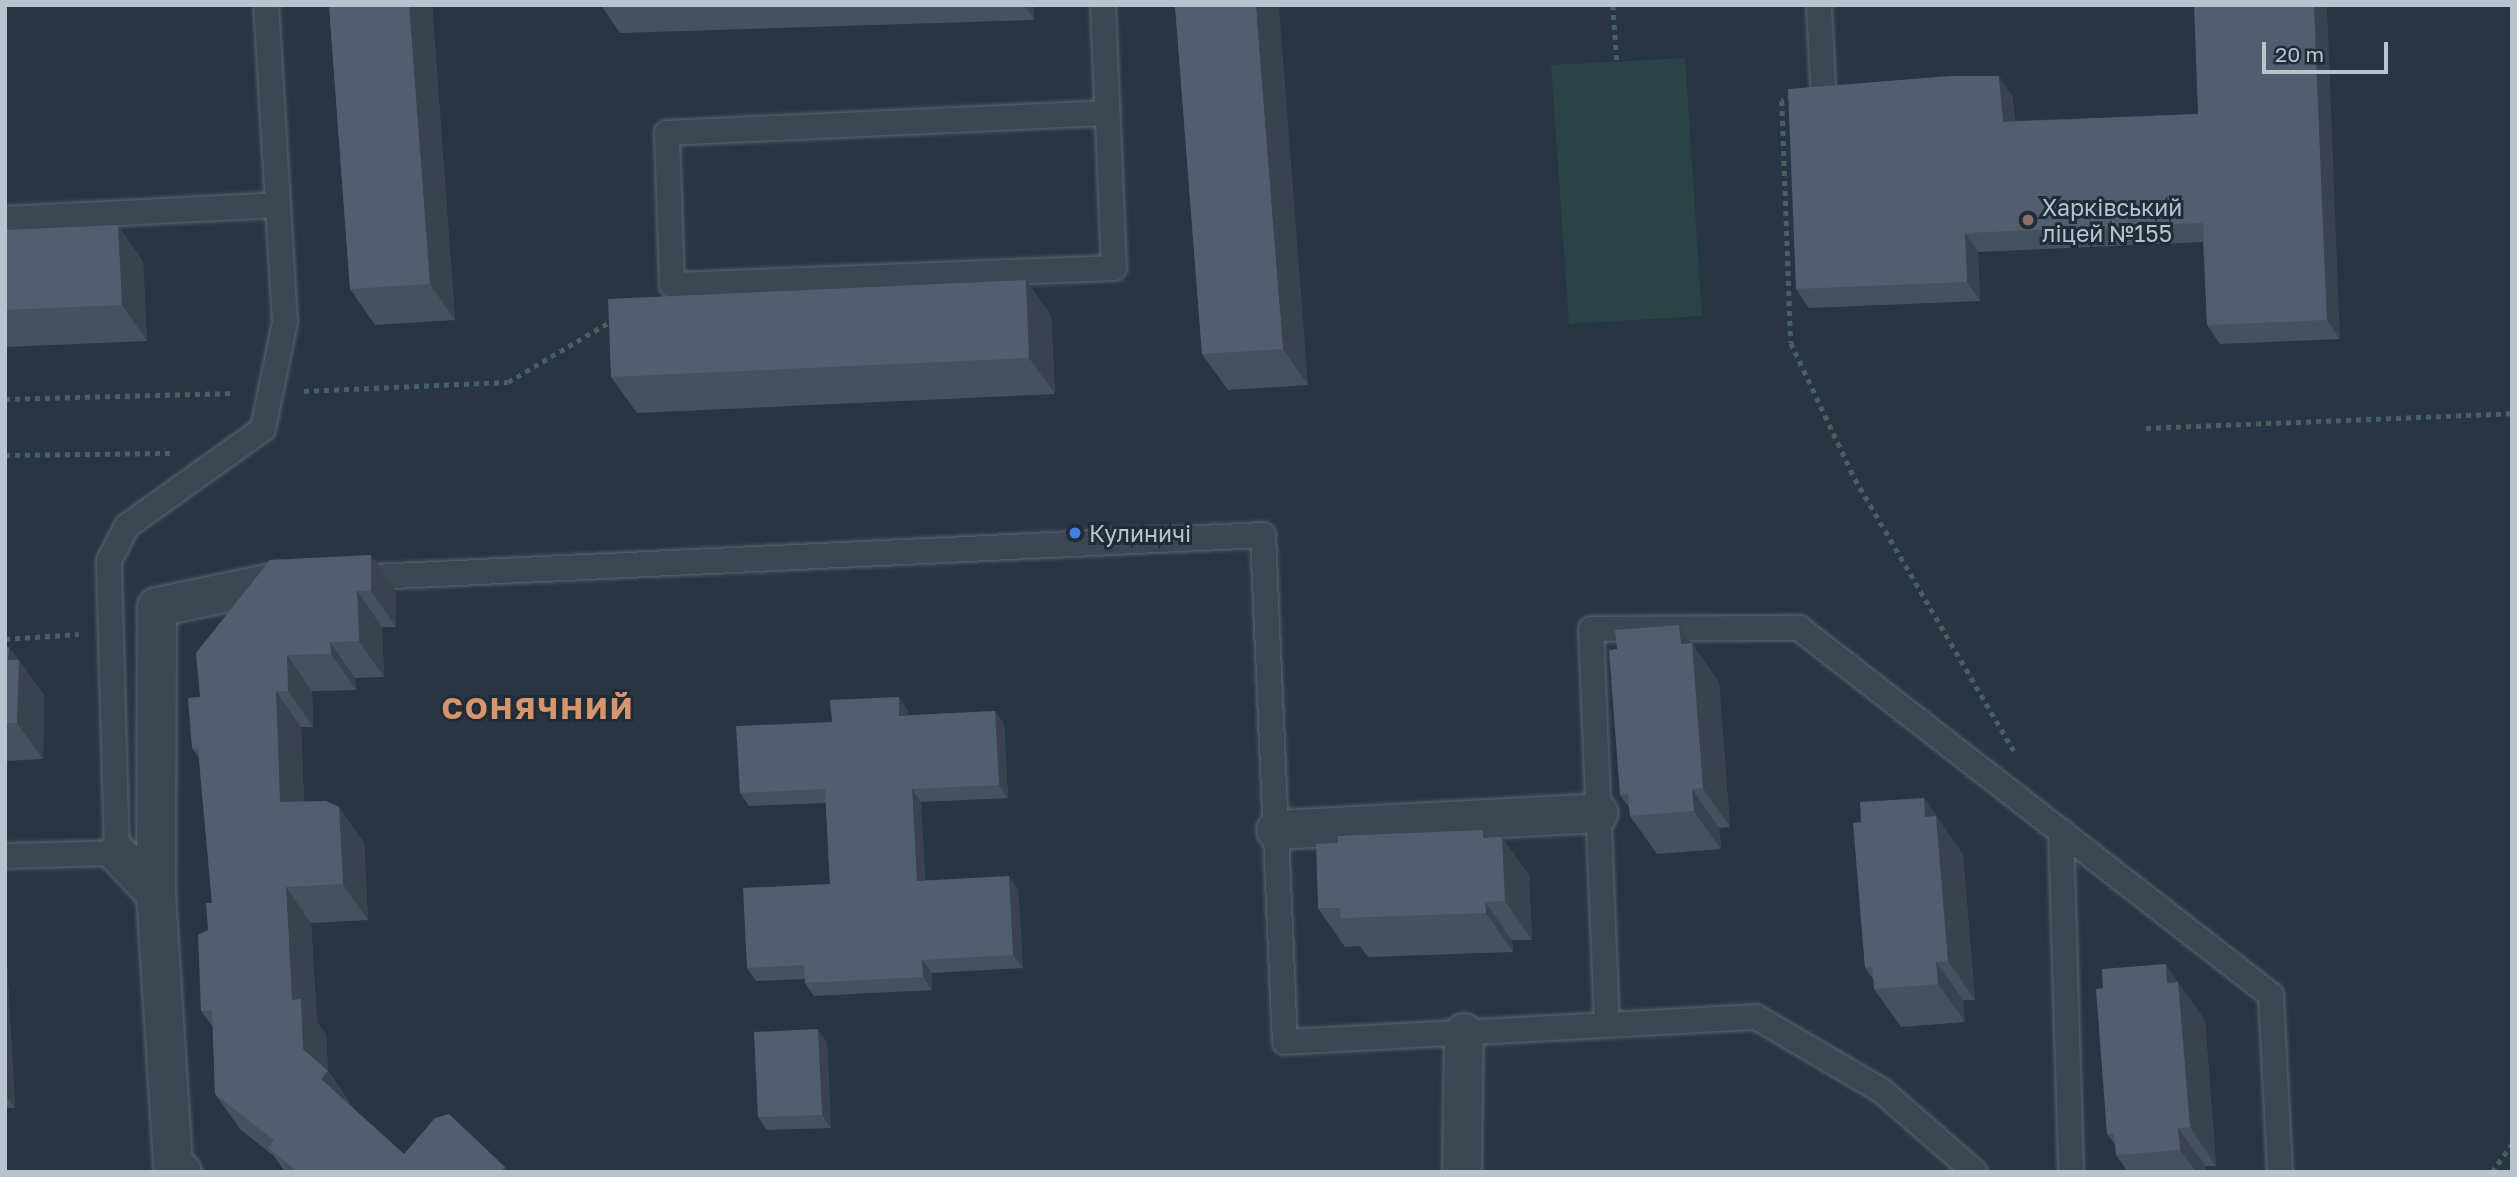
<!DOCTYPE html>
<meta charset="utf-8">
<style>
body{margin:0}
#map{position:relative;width:2517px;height:1177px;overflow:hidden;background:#283544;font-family:"Golos Text",sans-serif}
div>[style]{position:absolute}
.green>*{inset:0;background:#2a4345}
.path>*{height:4.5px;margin-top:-2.25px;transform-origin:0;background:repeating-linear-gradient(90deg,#486061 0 5px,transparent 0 10px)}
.roads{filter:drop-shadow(0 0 2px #5b6571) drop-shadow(0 0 2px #5b6571)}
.service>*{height:24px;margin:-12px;padding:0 12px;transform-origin:12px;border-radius:12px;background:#3c4753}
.minor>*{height:38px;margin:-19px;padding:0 19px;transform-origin:19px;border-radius:19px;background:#3c4753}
.wall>*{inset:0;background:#46515f}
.shaded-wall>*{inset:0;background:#39424e}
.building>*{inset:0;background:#515e6f}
.dots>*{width:19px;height:19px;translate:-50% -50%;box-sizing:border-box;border:4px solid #212c39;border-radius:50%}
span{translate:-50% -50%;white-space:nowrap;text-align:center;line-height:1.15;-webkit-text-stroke:6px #212c39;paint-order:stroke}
.poi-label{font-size:23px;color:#bac2cd}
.left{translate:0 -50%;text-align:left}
.district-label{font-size:30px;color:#d6956b;font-weight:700;letter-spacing:2px}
.frame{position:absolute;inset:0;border:7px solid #bac2cd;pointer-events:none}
.scale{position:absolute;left:2262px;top:42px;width:126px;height:32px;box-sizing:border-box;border:4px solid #bac2cd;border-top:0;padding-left:9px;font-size:21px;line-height:24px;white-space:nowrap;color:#bac2cd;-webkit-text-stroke:5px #212c39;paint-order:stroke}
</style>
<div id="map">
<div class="green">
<i style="clip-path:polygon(1685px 58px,1702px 316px,1569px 324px,1551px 65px)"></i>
</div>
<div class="path">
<i style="left:1613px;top:5px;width:57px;rotate:86deg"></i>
<i style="left:1793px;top:97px;width:12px;rotate:160deg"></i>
<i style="left:1782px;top:101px;width:242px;rotate:87.9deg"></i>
<i style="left:1791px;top:343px;width:150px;rotate:64.8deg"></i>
<i style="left:1855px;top:479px;width:315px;rotate:59.7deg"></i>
<i style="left:304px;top:391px;width:204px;rotate:-2.5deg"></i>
<i style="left:508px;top:382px;width:122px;rotate:-30.6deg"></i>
<i style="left:5px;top:399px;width:230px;rotate:-1.5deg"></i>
<i style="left:2146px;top:428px;width:366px;rotate:-2.3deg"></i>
<i style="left:5px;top:455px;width:165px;rotate:-0.7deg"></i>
<i style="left:5px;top:639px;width:74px;rotate:-3.9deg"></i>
<i style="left:2492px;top:1172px;width:35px;rotate:-55deg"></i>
</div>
<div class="roads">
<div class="service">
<i style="left:1103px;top:5px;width:263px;rotate:87.6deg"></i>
<i style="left:1114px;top:268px;width:442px;rotate:177.8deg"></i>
<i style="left:672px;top:285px;width:152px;rotate:-91.9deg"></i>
<i style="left:667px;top:133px;width:441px;rotate:-2.6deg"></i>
<i style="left:1819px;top:5px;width:80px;rotate:87.1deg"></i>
<i style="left:5px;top:219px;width:273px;rotate:-2.9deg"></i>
<i style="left:352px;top:578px;width:912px;rotate:-2.7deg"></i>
<i style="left:1263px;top:535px;width:507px;rotate:87.52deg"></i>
<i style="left:1285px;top:1042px;width:322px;rotate:-3deg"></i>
<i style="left:1607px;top:1025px;width:396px;rotate:-92.3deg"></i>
<i style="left:1591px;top:629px;width:208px;rotate:-0.3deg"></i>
<i style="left:1799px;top:628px;width:598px;rotate:37.87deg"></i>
<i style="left:2271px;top:995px;width:177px;rotate:87.1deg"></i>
<i style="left:2061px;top:831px;width:341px;rotate:88.3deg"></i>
<i style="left:5px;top:856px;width:112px;rotate:-1.5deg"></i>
<i style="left:117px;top:853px;width:292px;rotate:-91.6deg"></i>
<i style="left:109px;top:561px;width:39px;rotate:-63deg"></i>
<i style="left:127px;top:526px;width:167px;rotate:-35.5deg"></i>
<i style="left:263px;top:429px;width:109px;rotate:-78.4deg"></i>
<i style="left:285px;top:322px;width:318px;rotate:-93.4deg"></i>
<i style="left:1607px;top:1025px;width:149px;rotate:-3.1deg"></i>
<i style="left:1756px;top:1017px;width:146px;rotate:30.4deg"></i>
<i style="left:1882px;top:1091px;width:123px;rotate:41.1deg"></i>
</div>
<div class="minor">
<i style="left:1276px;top:830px;width:323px;rotate:-3deg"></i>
<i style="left:117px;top:853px;width:57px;rotate:46.4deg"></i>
<i style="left:156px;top:894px;width:271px;rotate:86.4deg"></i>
<i style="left:173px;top:1164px;width:12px;rotate:42deg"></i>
<i style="left:156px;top:894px;width:287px;rotate:-89.8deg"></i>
<i style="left:157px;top:607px;width:123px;rotate:-11.8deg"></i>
<i style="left:1462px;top:1172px;width:139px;rotate:-89.2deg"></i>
</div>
</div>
<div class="wall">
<i style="clip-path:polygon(329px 5px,432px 5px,455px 320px,375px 325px,350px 289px)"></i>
<i style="clip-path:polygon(601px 5px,1034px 5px,1034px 20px,620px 33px)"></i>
<i style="clip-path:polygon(1175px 5px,1308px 385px,1228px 390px,1202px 354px)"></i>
<i style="clip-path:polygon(2012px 95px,2015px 121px,2198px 114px,2340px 339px,2220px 344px,2207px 325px,2203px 242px,1978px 252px,1980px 301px,1809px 308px,1796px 289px)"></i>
<i style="clip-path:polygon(5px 230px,143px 261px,147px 341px,5px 347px)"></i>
<i style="clip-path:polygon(1051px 315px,1055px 394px,637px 413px,611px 377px)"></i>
<i style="clip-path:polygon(270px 560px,396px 591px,396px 627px,382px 627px,384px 677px,355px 678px,356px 690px,312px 691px,313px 727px,301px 727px,304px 802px,339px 807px,364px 843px,368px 920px,311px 923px,317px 1022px,326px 1035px,328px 1071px,353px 1107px,352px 1108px,404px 1154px,505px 1167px,508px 1172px,285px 1172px,274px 1156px,241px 1130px,215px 1094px,213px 1027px,201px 1011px,208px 930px,212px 903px,199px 758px,192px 748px,200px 697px)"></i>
<i style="clip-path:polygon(1679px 625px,1719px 682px,1730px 827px,1719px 828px,1721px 849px,1657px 854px,1630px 816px,1629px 807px,1620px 795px,1617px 649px)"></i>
<i style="clip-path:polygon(5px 647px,9px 647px,44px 695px,43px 759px,5px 761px)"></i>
<i style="clip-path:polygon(908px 710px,908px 715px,995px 711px,1004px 724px,1008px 798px,921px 802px,925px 880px,1018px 889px,1023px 968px,932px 973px,932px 990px,814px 996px,805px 983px,805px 979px,756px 981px,747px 968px,830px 884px,826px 803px,749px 806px,740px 793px,832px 722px)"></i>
<i style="clip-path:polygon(1924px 798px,1963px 855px,1975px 1000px,1963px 1000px,1965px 1022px,1901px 1027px,1874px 989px,1874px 980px,1865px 968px,1861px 822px)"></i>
<i style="clip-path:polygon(1488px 837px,1529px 875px,1532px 940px,1512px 940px,1513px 952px,1368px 957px,1360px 946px,1345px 947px,1318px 908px)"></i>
<i style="clip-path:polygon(5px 930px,15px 1108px,5px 1108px)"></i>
<i style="clip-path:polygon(2193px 1003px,2205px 1021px,2216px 1166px,2205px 1166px,2206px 1172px,2128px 1172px,2116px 1155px,2116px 1146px,2107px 1134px)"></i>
<i style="clip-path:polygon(827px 1042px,831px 1128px,767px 1130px,758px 1117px)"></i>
</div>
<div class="shaded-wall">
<i style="clip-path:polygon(409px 5px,432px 5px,455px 320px,430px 284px)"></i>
<i style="clip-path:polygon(1024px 5px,1034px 5px,1034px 20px)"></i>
<i style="clip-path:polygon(1256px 5px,1279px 5px,1308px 385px,1283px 349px)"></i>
<i style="clip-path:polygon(2314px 5px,2327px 5px,2340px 339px,2327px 320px)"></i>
<i style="clip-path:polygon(1999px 76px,2012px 95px,2016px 140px,2003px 122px)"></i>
<i style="clip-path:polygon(118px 225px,143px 261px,147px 341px,122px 305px)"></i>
<i style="clip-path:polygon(1965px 233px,1978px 252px,1980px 301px,1967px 282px)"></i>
<i style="clip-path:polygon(1026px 280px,1051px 315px,1055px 394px,1029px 358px)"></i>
<i style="clip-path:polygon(371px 555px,396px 591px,396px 627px,371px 591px)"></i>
<i style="clip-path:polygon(357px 591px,382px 627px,384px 677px,359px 641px)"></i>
<i style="clip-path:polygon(1679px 625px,1719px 682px,1730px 827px,1703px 788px,1681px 644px)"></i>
<i style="clip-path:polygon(330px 642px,355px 678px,356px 690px,331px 654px)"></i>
<i style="clip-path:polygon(9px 647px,44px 695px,43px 759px,17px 723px,8px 660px)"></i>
<i style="clip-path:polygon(287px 655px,312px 691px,313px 727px,288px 691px)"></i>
<i style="clip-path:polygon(276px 691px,301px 727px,305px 838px,280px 802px)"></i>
<i style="clip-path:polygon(899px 697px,908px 710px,909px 729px,899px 716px)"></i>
<i style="clip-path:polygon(995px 711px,1004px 724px,1008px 798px,999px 785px)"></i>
<i style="clip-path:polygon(912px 789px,921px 802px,926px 894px,917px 881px)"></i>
<i style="clip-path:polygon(1692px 789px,1719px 828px,1721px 849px,1694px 811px)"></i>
<i style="clip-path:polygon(1924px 798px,1963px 855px,1975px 1000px,1948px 961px,1925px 817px)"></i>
<i style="clip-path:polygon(339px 807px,364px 843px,368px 920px,343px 884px)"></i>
<i style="clip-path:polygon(1483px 830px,1503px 859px,1502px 837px,1529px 875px,1532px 940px,1505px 901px,1483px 838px)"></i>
<i style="clip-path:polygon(1009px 876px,1018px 889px,1023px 968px,1013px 955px)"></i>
<i style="clip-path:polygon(286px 887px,311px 923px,317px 1022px,326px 1035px,328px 1072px,353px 1107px,346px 1115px,321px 1079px,303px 1049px,292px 1000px)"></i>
<i style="clip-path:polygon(1485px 902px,1512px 940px,1513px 952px,1486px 913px)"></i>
<i style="clip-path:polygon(5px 930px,15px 1108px,5px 1095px)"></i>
<i style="clip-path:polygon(922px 960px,932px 973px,932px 990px,923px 977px)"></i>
<i style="clip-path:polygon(1936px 962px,1963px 1000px,1965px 1022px,1938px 984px)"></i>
<i style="clip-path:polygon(2166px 964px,2205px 1021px,2216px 1166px,2190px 1127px,2167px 983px)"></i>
<i style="clip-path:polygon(818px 1029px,827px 1042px,831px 1128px,822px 1115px)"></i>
<i style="clip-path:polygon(2178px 1128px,2205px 1166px,2206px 1172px,2196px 1172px,2180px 1150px)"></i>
<i style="clip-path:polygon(505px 1167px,508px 1172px,500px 1172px)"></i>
</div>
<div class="building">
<i style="clip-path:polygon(329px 5px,409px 5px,430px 284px,350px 289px)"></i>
<i style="clip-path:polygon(1175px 5px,1256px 5px,1283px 349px,1202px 354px)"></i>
<i style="clip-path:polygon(2194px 5px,2314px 5px,2327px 320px,2207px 325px,2203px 223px,1965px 233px,1967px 282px,1796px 289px,1788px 89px,1950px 76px,1999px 76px,2003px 122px,2198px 114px)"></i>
<i style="clip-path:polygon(118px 225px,122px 305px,5px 310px,5px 230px)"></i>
<i style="clip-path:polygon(1026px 280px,1029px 358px,611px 377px,608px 299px)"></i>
<i style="clip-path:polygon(371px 555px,371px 591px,357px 591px,359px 641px,330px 642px,331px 654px,287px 655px,288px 691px,276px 691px,280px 802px,326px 801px,339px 807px,343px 884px,286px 887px,292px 1000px,301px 999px,303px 1049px,328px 1071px,321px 1079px,404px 1154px,435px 1118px,449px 1114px,505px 1167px,500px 1172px,298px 1172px,268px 1148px,274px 1140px,215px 1094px,212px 1010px,201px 1011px,198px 935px,208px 930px,206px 903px,212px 903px,198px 749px,192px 748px,188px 698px,200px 697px,196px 653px,270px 560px)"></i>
<i style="clip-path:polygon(1679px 625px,1681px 644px,1692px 643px,1703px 788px,1692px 789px,1694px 811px,1630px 816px,1628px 794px,1620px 795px,1609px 650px,1617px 649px,1615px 630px)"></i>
<i style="clip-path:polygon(5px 647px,9px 647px,8px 660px,19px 660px,17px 723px,5px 723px)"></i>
<i style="clip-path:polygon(899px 697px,899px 716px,995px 711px,999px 785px,912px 789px,917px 881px,1009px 876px,1013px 955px,922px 960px,923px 977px,805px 983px,804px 965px,747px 968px,743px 888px,830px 884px,825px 789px,740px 793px,736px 726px,832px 722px,830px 700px)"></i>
<i style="clip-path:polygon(1924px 798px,1925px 817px,1936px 816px,1948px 961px,1936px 962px,1938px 984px,1874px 989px,1872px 967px,1865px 968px,1853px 823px,1861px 822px,1860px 802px)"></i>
<i style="clip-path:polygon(1483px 830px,1483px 838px,1502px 837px,1505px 901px,1485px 902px,1486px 913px,1341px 918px,1340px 908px,1318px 908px,1316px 844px,1338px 843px,1338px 836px)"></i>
<i style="clip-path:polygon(2166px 964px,2167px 983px,2178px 982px,2190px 1127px,2178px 1128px,2180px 1150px,2116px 1155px,2114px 1133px,2107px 1134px,2096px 989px,2103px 988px,2102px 969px)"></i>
<i style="clip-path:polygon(818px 1029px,822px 1115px,758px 1117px,754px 1032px)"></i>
</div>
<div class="dots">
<i style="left:2028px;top:220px;background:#8d6e63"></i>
<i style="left:1075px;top:533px;background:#3f7fe0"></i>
</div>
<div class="poi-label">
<span class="left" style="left:2042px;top:220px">Харківський<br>ліцей №155</span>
<span class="left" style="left:1089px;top:533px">Кулиничі</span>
</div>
<div class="district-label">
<span style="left:538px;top:708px">СОНЯЧНИЙ</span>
</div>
<div class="frame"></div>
<div class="scale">20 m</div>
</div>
